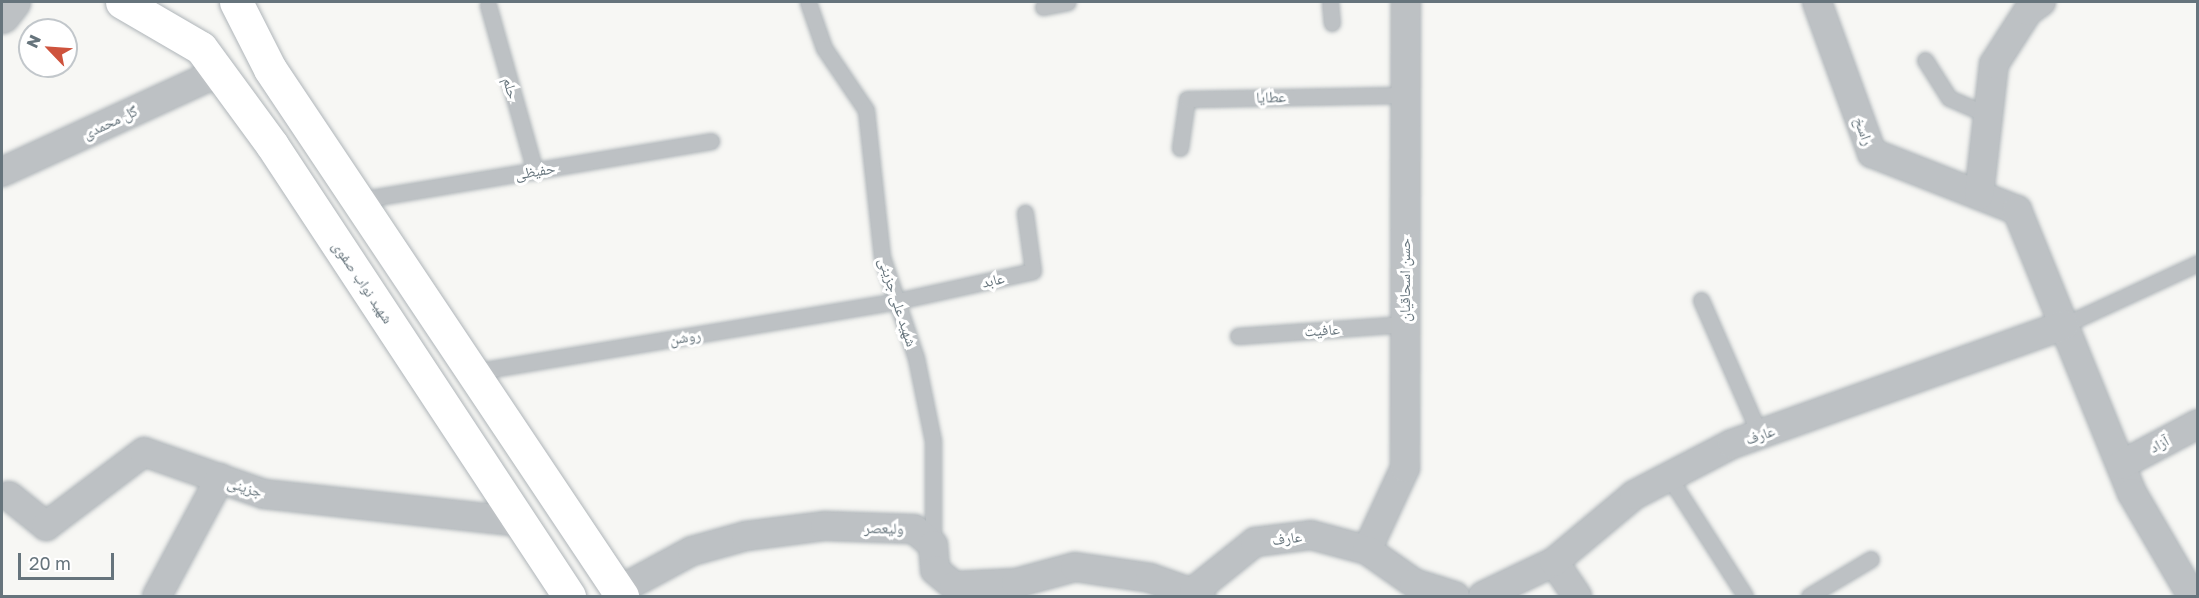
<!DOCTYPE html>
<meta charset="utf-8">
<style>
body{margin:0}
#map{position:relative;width:2199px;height:598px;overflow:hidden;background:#f7f7f4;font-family:"Golos Text","Noto Naskh Arabic",sans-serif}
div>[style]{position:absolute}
.roads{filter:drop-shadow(0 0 2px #afb5b9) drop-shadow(0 0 2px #afb5b9)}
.service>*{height:15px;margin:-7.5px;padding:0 7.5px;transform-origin:7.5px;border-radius:7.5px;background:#bdc1c4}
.minor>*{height:28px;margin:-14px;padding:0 14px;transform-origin:14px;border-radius:14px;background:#bdc1c4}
.tertiary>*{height:33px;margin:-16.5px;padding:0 16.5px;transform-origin:16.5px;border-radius:16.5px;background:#bdc1c4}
.secondary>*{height:33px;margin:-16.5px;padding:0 16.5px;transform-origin:16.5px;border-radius:16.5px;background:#fff}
span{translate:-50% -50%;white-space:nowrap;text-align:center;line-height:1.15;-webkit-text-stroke:6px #fff;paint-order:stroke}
.street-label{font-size:15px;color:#66747c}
.frame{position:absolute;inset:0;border:3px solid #66747c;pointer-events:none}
.north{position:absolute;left:18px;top:18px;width:60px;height:60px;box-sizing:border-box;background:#fff;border:2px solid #c2c7cb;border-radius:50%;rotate:295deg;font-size:16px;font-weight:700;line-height:24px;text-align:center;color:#66747c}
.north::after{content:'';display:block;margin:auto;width:21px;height:27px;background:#ce533d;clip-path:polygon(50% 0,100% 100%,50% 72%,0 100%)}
.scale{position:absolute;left:18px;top:553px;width:96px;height:27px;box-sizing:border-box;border:3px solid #66747c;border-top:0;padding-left:8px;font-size:18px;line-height:21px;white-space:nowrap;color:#66747c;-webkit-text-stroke:4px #fff;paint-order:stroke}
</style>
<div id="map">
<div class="roads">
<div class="service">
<i style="left:808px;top:2px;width:49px;rotate:70.8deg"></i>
<i style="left:824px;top:48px;width:75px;rotate:55.9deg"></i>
<i style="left:866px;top:110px;width:148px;rotate:83.8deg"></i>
<i style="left:882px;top:257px;width:107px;rotate:71.4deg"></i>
<i style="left:916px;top:358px;width:85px;rotate:78.4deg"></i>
<i style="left:933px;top:441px;width:104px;rotate:90deg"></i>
<i style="left:1330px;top:2px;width:21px;rotate:85deg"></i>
<i style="left:488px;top:5px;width:173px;rotate:74.2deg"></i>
<i style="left:1043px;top:7px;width:25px;rotate:-11deg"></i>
<i style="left:1925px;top:60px;width:45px;rotate:57.7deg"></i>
<i style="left:1949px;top:98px;width:43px;rotate:23.6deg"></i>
<i style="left:1180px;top:148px;width:49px;rotate:-81.9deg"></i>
<i style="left:1187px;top:99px;width:218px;rotate:-1.1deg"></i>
<i style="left:359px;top:200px;width:357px;rotate:-9.5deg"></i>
<i style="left:1701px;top:300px;width:147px;rotate:66.4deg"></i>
<i style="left:2064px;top:325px;width:148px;rotate:-24.8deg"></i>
<i style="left:1238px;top:336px;width:167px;rotate:-4.1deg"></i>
<i style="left:473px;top:372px;width:430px;rotate:-9.5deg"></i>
<i style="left:897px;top:301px;width:139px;rotate:-12.4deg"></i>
<i style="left:1033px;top:271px;width:59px;rotate:-97.9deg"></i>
<i style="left:1669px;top:477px;width:141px;rotate:57.4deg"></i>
<i style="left:1809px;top:596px;width:72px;rotate:-30.8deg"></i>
</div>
<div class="minor">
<i style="left:1817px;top:2px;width:161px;rotate:70deg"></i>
<i style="left:1872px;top:153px;width:156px;rotate:21.5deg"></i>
<i style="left:2017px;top:210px;width:305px;rotate:67.9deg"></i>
<i style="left:2132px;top:493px;width:119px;rotate:59.8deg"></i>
<i style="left:2px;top:172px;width:239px;rotate:-24.7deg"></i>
<i style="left:1979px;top:195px;width:132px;rotate:-83.5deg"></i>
<i style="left:1994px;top:64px;width:63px;rotate:-57.3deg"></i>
<i style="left:2028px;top:11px;width:16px;rotate:-35deg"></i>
<i style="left:2121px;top:465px;width:87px;rotate:-28deg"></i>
<i style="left:9px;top:496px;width:48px;rotate:39deg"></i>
<i style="left:46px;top:526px;width:123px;rotate:-37.1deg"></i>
<i style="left:144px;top:452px;width:127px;rotate:19.3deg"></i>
<i style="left:264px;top:494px;width:259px;rotate:6.2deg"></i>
<i style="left:1367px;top:550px;width:90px;rotate:-65.1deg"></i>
<i style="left:1405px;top:468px;width:466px;rotate:-89.9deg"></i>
<i style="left:1554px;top:562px;width:41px;rotate:55.9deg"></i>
<i style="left:618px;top:591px;width:84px;rotate:-28.4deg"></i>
<i style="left:692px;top:551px;width:56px;rotate:-15.5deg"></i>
<i style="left:746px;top:536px;width:80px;rotate:-7.2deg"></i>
<i style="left:825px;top:526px;width:89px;rotate:1.9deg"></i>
<i style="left:914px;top:529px;width:25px;rotate:40deg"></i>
<i style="left:933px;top:545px;width:25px;rotate:85deg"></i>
<i style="left:935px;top:570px;width:25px;rotate:40deg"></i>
<i style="left:954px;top:586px;width:62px;rotate:-2.8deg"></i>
<i style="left:1016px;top:583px;width:61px;rotate:-15.2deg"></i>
<i style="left:1075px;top:567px;width:76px;rotate:8.3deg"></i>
<i style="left:1150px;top:578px;width:54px;rotate:19.4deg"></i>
<i style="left:1194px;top:591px;width:78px;rotate:-38.8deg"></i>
<i style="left:1255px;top:542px;width:56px;rotate:-7.1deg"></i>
<i style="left:1311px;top:535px;width:58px;rotate:15deg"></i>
<i style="left:1367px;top:550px;width:57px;rotate:35.1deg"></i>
<i style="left:1414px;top:583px;width:43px;rotate:17.6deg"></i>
<i style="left:157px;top:596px;width:134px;rotate:-61.9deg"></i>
<i style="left:1483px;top:596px;width:79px;rotate:-25.6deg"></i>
<i style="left:1554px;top:562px;width:104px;rotate:-39.9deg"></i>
<i style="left:1634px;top:495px;width:110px;rotate:-27.5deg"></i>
<i style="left:1732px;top:444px;width:353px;rotate:-19.7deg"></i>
</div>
<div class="tertiary">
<i style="left:2px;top:16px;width:18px;rotate:-52deg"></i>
</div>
<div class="secondary">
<i style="left:122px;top:2px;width:91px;rotate:30.2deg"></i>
<i style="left:201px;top:48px;width:120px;rotate:53.8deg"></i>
<i style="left:272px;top:145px;width:540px;rotate:56.63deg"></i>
<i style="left:236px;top:2px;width:75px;rotate:63.1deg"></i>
<i style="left:270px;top:69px;width:634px;rotate:56.26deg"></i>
</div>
</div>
<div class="street-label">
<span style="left:511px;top:88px;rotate:74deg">حلم</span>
<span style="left:1271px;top:97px;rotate:-1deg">عطایا</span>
<span style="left:110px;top:122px;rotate:-25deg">گل محمدی</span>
<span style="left:1864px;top:131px;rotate:70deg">راسخ</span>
<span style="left:535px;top:171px;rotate:-10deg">حفیظی</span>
<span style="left:993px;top:280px;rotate:-13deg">عابد</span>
<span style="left:1405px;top:280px;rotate:-90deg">حسن اسحاقیان</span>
<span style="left:363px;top:282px;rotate:56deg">شهید نواب صفوی</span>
<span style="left:898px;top:302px;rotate:72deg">شهید علی جزینی</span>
<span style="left:1322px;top:330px;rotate:-4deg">عافیت</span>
<span style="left:685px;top:337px;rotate:-9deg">روشن</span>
<span style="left:1760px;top:435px;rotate:-19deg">عارف</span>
<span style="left:2159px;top:444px;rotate:-28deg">آزاد</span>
<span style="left:245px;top:487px;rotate:18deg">جزینی</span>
<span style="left:884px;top:528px;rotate:1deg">ولیعصر</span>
<span style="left:1287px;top:538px;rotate:-7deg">عارف</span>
</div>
<div class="frame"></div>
<div class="north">N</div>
<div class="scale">20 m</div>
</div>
